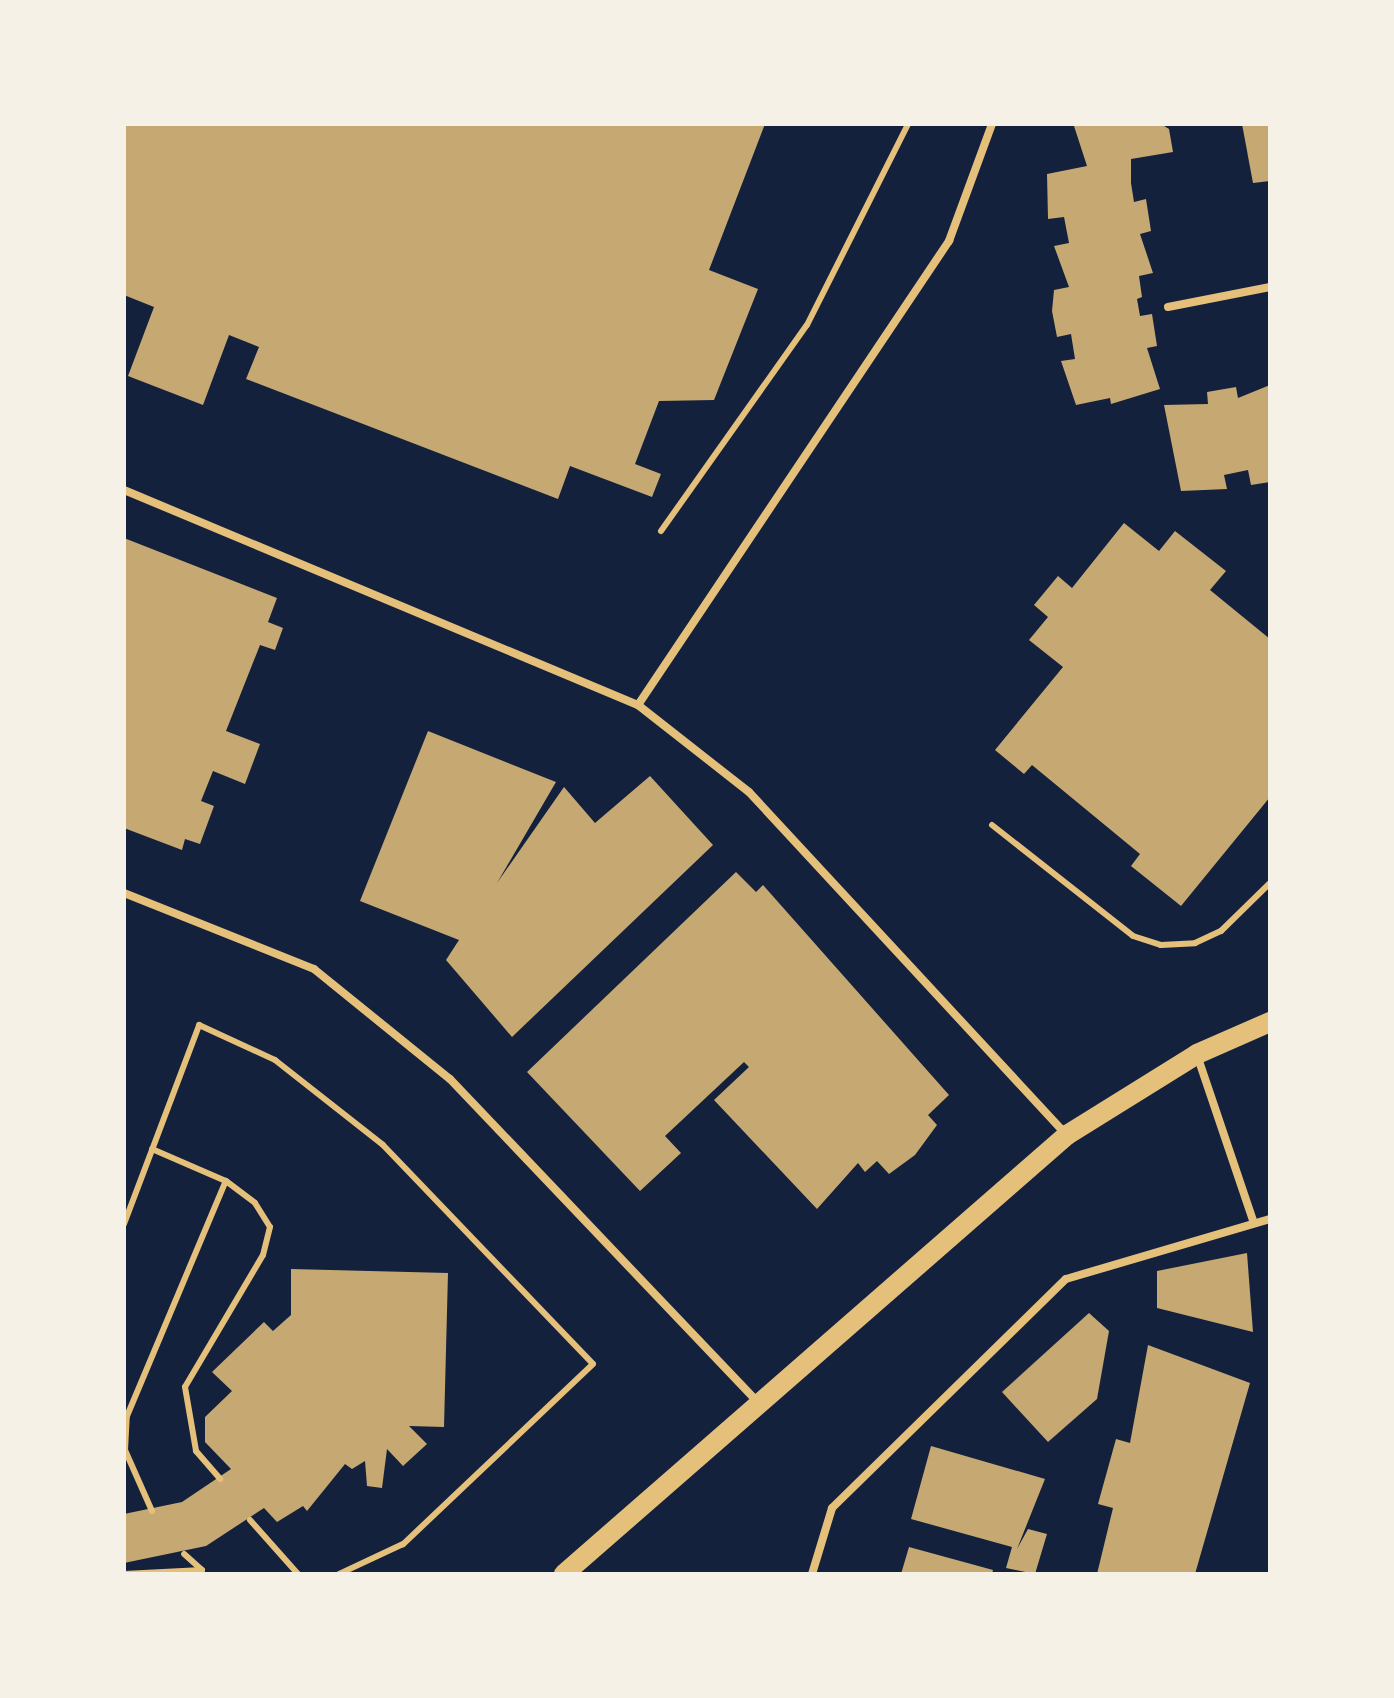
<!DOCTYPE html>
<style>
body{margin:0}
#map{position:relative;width:1394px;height:1698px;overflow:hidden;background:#14213d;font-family:Karla,sans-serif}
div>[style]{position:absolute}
.building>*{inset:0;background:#c6a872}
.service>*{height:6px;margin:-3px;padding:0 3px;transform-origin:3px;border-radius:3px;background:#e5c07b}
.minor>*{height:8px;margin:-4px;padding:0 4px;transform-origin:4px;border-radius:4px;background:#e5c07b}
.primary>*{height:20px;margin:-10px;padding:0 10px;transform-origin:10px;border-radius:10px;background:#e5c07b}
span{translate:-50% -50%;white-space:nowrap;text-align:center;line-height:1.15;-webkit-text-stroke:6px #f6f1e7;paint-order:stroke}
.frame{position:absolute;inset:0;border:126px solid #f6f1e7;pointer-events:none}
</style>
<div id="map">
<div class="building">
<i style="clip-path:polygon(124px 124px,765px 124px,709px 270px,758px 289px,714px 400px,659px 401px,635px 464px,661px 474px,652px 497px,570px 466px,558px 499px,246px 379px,259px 347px,229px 335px,203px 405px,128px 376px,154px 307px,124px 295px)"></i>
<i style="clip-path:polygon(1161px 124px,1169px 129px,1173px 152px,1131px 159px,1131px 183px,1134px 202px,1146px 199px,1151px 231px,1140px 234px,1153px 273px,1139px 276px,1142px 297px,1137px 299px,1140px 316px,1152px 314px,1157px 346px,1147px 348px,1160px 389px,1111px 404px,1110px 398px,1076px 405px,1061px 361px,1075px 359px,1071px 334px,1057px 337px,1052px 311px,1054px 290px,1069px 287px,1054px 246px,1069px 243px,1064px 217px,1048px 219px,1047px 174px,1087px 166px,1074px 126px)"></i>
<i style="clip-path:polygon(1242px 124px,1270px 124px,1270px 181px,1253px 183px)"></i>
<i style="clip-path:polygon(1270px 385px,1270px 482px,1251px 485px,1248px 470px,1224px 475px,1227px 489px,1181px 491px,1164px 405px,1208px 404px,1207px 392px,1236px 387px,1238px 398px)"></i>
<i style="clip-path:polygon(1124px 523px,1159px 551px,1175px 531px,1226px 571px,1210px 590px,1270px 639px,1270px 797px,1181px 906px,1131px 866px,1140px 854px,1032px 765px,1024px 774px,995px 750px,1063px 667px,1029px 640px,1048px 617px,1034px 605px,1058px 576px,1072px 588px)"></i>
<i style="clip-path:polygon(124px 538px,277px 598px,268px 622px,283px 628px,275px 650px,260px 645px,226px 731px,260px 744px,245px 784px,213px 771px,201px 801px,214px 806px,200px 844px,185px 839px,182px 850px,124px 828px)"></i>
<i style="clip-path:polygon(428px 731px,556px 782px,497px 883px,564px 787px,595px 823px,650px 776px,713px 845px,512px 1037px,446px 960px,459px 940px,360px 901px)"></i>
<i style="clip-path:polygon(736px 872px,756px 892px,763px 885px,949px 1095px,928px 1115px,937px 1125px,915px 1155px,889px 1174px,877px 1161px,865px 1172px,858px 1163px,817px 1209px,714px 1100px,749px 1067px,744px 1062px,665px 1136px,681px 1153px,640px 1191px,527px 1072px)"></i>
<i style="clip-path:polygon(1247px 1253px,1253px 1332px,1157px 1308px,1157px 1271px)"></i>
<i style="clip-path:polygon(291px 1269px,448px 1273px,444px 1427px,409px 1426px,427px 1444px,403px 1466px,387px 1449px,382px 1488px,367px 1486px,365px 1461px,352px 1469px,345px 1464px,307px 1511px,303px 1506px,277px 1522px,264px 1508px,206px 1546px,124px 1563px,124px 1514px,182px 1502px,231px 1469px,205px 1442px,205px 1417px,232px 1391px,212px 1372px,264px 1322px,273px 1331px,291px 1315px)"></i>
<i style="clip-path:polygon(1089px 1313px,1109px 1331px,1097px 1399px,1048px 1442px,1002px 1392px)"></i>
<i style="clip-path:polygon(1148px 1345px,1250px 1383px,1195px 1574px,1097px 1574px,1113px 1508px,1098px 1504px,1116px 1439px,1130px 1443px)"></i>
<i style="clip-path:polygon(931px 1446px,1045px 1479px,1017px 1549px,1028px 1529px,1047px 1534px,1035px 1574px,1006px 1568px,1012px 1547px,911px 1519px)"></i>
<i style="clip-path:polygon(909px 1547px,993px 1570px,992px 1574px,901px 1574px)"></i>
</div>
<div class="service">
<i style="left:661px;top:531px;width:252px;rotate:-54.7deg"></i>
<i style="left:807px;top:325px;width:225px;rotate:-63.3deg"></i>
<i style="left:992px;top:825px;width:179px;rotate:38.2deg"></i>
<i style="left:1133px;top:936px;width:29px;rotate:18deg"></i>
<i style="left:1161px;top:945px;width:34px;rotate:-3deg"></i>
<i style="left:1195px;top:943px;width:29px;rotate:-25deg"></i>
<i style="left:1221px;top:931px;width:69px;rotate:-44.4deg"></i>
<i style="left:152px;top:1149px;width:81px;rotate:23.4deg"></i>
<i style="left:226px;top:1181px;width:36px;rotate:37deg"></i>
<i style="left:255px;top:1203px;width:28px;rotate:58deg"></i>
<i style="left:270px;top:1227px;width:29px;rotate:104deg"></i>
<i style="left:263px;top:1255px;width:153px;rotate:120.6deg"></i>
<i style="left:185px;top:1387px;width:65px;rotate:80.2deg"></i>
<i style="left:196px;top:1451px;width:37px;rotate:49deg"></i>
<i style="left:124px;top:1224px;width:213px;rotate:-69.3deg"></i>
<i style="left:199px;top:1025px;width:84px;rotate:24.7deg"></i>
<i style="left:275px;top:1060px;width:137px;rotate:38.2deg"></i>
<i style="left:383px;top:1145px;width:303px;rotate:46.2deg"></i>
<i style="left:593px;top:1364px;width:262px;rotate:136.5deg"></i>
<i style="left:403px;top:1544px;width:71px;rotate:154.9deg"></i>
<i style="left:152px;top:1511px;width:67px;rotate:-113.9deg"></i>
<i style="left:125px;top:1450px;width:34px;rotate:-87deg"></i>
<i style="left:127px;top:1416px;width:255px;rotate:-67.2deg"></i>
<i style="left:250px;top:1520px;width:72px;rotate:48.4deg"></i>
<i style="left:124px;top:1574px;width:78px;rotate:-2.9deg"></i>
<i style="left:202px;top:1570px;width:24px;rotate:-138deg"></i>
</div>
<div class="minor">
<i style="left:1168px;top:307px;width:104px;rotate:-11.1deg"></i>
<i style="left:124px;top:490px;width:557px;rotate:22.7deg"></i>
<i style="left:638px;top:705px;width:141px;rotate:38.1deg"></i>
<i style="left:749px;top:792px;width:465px;rotate:47.2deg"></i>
<i style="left:638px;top:705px;width:559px;rotate:-56.17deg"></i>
<i style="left:949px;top:241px;width:125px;rotate:-69.8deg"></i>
<i style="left:124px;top:893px;width:205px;rotate:21.8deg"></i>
<i style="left:314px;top:969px;width:175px;rotate:39deg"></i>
<i style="left:450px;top:1079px;width:443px;rotate:46.4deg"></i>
<i style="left:1197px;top:1055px;width:174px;rotate:71.3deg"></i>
<i style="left:812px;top:1574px;width:69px;rotate:-73.1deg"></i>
<i style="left:832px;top:1508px;width:327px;rotate:-44.4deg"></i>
<i style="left:1066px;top:1279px;width:213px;rotate:-16.4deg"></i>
</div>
<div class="primary">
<i style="left:564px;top:1574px;width:668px;rotate:-41.11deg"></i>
<i style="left:1067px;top:1135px;width:153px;rotate:-31.9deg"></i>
<i style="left:1197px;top:1054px;width:80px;rotate:-23.7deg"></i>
</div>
<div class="frame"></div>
</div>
